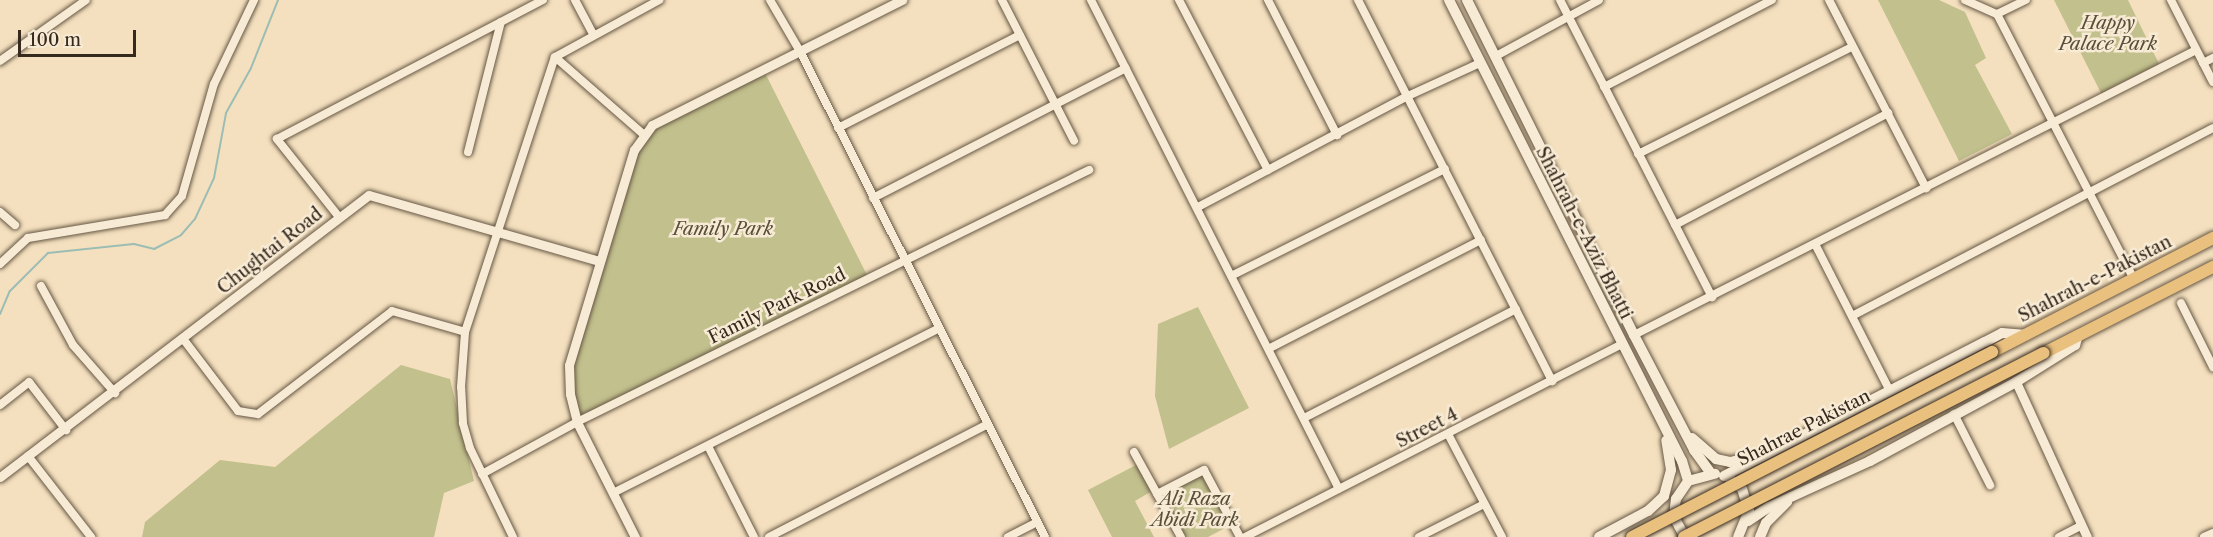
<!DOCTYPE html>
<style>
body{margin:0}
#map{position:relative;width:2213px;height:537px;overflow:hidden;background:#f4e0be;font-family:"Libre Caslon Text",serif}
div>[style]{position:absolute}
.green>*{inset:0;background:#c2c08d}
.stream>*{height:2px;margin:-1px;padding:0 1px;transform-origin:1px;border-radius:1px;background:#9cbdb4}
.roads{filter:drop-shadow(0 0 2px #665745) drop-shadow(0 0 2px #665745)}
.minor>*{height:8px;margin:-4px;padding:0 4px;transform-origin:4px;border-radius:4px;background:#f8ebd5}
.tertiary>*{height:9px;margin:-4.5px;padding:0 4.5px;transform-origin:4.5px;border-radius:4.5px;background:#f8ebd5}
.secondary>*{height:10px;margin:-5px;padding:0 5px;transform-origin:5px;border-radius:5px;background:#f8ebd5}
.trunk>*{height:12px;margin:-6px;padding:0 6px;transform-origin:6px;border-radius:6px;background:#eac07f}
.bridges{filter:drop-shadow(0 0 2px #36291d) drop-shadow(0 0 2px #36291d)}
.trunk-bridge>*{height:12px;margin:-6px;padding:0 6px;transform-origin:6px;border-radius:6px;background:#eac07f}
span{translate:-50% -50%;white-space:nowrap;text-align:center;line-height:1.15;-webkit-text-stroke:5px #f8ebd5;paint-order:stroke}
.park-label{font-size:18px;color:#594f39;font-style:italic}
.street-label{font-size:18px;color:#36291d}
.scale{position:absolute;left:18px;top:30px;width:118px;height:27px;box-sizing:border-box;border:3px solid #36291d;border-top:0;padding-left:8px;font-size:18px;line-height:21px;white-space:nowrap;color:#36291d;-webkit-text-stroke:4px #f8ebd5;paint-order:stroke}
</style>
<div id="map">
<div class="green">
<i style="clip-path:polygon(1878px 0,1939px 0,1965px 12px,1986px 58px,1975px 65px,2012px 134px,1959px 161px)"></i>
<i style="clip-path:polygon(2054px 0,2128px 0,2161px 68px,2103px 97px)"></i>
<i style="clip-path:polygon(764px 71px,868px 277px,577px 422px,569px 365px,643px 134px)"></i>
<i style="clip-path:polygon(1198px 307px,1249px 408px,1169px 449px,1155px 396px,1158px 324px)"></i>
<i style="clip-path:polygon(401px 365px,450px 379px,474px 481px,444px 493px,434px 537px,142px 537px,145px 522px,220px 460px,275px 467px)"></i>
<i style="clip-path:polygon(1138px 464px,1152px 491px,1135px 501px,1154px 537px,1112px 537px,1088px 490px)"></i>
<i style="clip-path:polygon(1202px 475px,1229px 526px,1208px 537px,1184px 537px,1162px 495px)"></i>
</div>
<div class="stream">
<i style="left:0;top:314px;width:25px;rotate:-67deg"></i>
<i style="left:10px;top:291px;width:54px;rotate:-45deg"></i>
<i style="left:48px;top:253px;width:86px;rotate:-6deg"></i>
<i style="left:134px;top:244px;width:21px;rotate:14deg"></i>
<i style="left:154px;top:249px;width:30px;rotate:-27deg"></i>
<i style="left:181px;top:235px;width:21px;rotate:-49deg"></i>
<i style="left:195px;top:219px;width:45px;rotate:-65.1deg"></i>
<i style="left:214px;top:178px;width:66px;rotate:-79.5deg"></i>
<i style="left:226px;top:113px;width:51px;rotate:-60.9deg"></i>
<i style="left:251px;top:68px;width:73px;rotate:-68.3deg"></i>
</div>
<div class="roads">
<div class="minor">
<i style="left:575px;top:0;width:38px;rotate:62deg"></i>
<i style="left:770px;top:0;width:61px;rotate:59.7deg"></i>
<i style="left:801px;top:53px;width:542px;rotate:63.25deg"></i>
<i style="left:1002px;top:0;width:158px;rotate:62.9deg"></i>
<i style="left:1091px;top:0;width:548px;rotate:63.11deg"></i>
<i style="left:1179px;top:0;width:192px;rotate:62.4deg"></i>
<i style="left:1268px;top:0;width:152px;rotate:62.9deg"></i>
<i style="left:1358px;top:0;width:428px;rotate:63deg"></i>
<i style="left:1560px;top:0;width:334px;rotate:62.9deg"></i>
<i style="left:1829px;top:0;width:212px;rotate:62.7deg"></i>
<i style="left:1965px;top:0;width:35px;rotate:24deg"></i>
<i style="left:1997px;top:14px;width:299px;rotate:62.7deg"></i>
<i style="left:2171px;top:0;width:92px;rotate:62.9deg"></i>
<i style="left:1997px;top:14px;width:32px;rotate:-26deg"></i>
<i style="left:1496px;top:56px;width:117px;rotate:-28.5deg"></i>
<i style="left:555px;top:57px;width:117px;rotate:41.2deg"></i>
<i style="left:0;top:61px;width:105px;rotate:-35.3deg"></i>
<i style="left:2203px;top:63px;width:11px;rotate:-27deg"></i>
<i style="left:1604px;top:87px;width:189px;rotate:-27.4deg"></i>
<i style="left:838px;top:128px;width:204px;rotate:-27.1deg"></i>
<i style="left:468px;top:152px;width:134px;rotate:-75.8deg"></i>
<i style="left:1638px;top:154px;width:239px;rotate:-26.6deg"></i>
<i style="left:873px;top:198px;width:284px;rotate:-27.2deg"></i>
<i style="left:1198px;top:207px;width:238px;rotate:-27.9deg"></i>
<i style="left:1408px;top:96px;width:79px;rotate:-24.6deg"></i>
<i style="left:0;top:212px;width:20px;rotate:41deg"></i>
<i style="left:339px;top:217px;width:100px;rotate:-128.5deg"></i>
<i style="left:277px;top:139px;width:300px;rotate:-27.6deg"></i>
<i style="left:1675px;top:225px;width:241px;rotate:-27.7deg"></i>
<i style="left:1815px;top:244px;width:163px;rotate:63deg"></i>
<i style="left:0;top:264px;width:38px;rotate:-43deg"></i>
<i style="left:28px;top:238px;width:139px;rotate:-9.5deg"></i>
<i style="left:165px;top:215px;width:25px;rotate:-48deg"></i>
<i style="left:182px;top:196px;width:116px;rotate:-74.1deg"></i>
<i style="left:214px;top:84px;width:93px;rotate:-64.5deg"></i>
<i style="left:1233px;top:275px;width:237px;rotate:-26.6deg"></i>
<i style="left:41px;top:286px;width:67px;rotate:61.5deg"></i>
<i style="left:73px;top:345px;width:64px;rotate:48.8deg"></i>
<i style="left:2181px;top:303px;width:72px;rotate:63.4deg"></i>
<i style="left:1852px;top:316px;width:407px;rotate:-27.5deg"></i>
<i style="left:1634px;top:335px;width:630px;rotate:-26.89deg"></i>
<i style="left:184px;top:340px;width:89px;rotate:52.7deg"></i>
<i style="left:238px;top:411px;width:20px;rotate:9deg"></i>
<i style="left:258px;top:414px;width:169px;rotate:-37.5deg"></i>
<i style="left:392px;top:311px;width:76px;rotate:16deg"></i>
<i style="left:1270px;top:348px;width:237px;rotate:-27.1deg"></i>
<i style="left:0;top:405px;width:37px;rotate:-38deg"></i>
<i style="left:29px;top:382px;width:61px;rotate:52.4deg"></i>
<i style="left:1954px;top:414px;width:80px;rotate:63.1deg"></i>
<i style="left:1306px;top:417px;width:236px;rotate:-27.2deg"></i>
<i style="left:1448px;top:434px;width:116px;rotate:62.3deg"></i>
<i style="left:708px;top:446px;width:102px;rotate:63.2deg"></i>
<i style="left:1134px;top:452px;width:97px;rotate:61.1deg"></i>
<i style="left:28px;top:456px;width:103px;rotate:52.1deg"></i>
<i style="left:482px;top:474px;width:108px;rotate:-28.7deg"></i>
<i style="left:577px;top:422px;width:571px;rotate:-26.21deg"></i>
<i style="left:613px;top:493px;width:365px;rotate:-26.8deg"></i>
<i style="left:1157px;top:494px;width:53px;rotate:-27.1deg"></i>
<i style="left:1204px;top:470px;width:76px;rotate:61.8deg"></i>
<i style="left:513px;top:537px;width:99px;rotate:-115.8deg"></i>
<i style="left:470px;top:448px;width:26px;rotate:-106deg"></i>
<i style="left:463px;top:423px;width:36px;rotate:-93deg"></i>
<i style="left:461px;top:387px;width:55px;rotate:-85.8deg"></i>
<i style="left:465px;top:332px;width:289px;rotate:-71.9deg"></i>
<i style="left:555px;top:57px;width:119px;rotate:-28.7deg"></i>
<i style="left:769px;top:537px;width:244px;rotate:-27.3deg"></i>
<i style="left:1008px;top:537px;width:33px;rotate:-27deg"></i>
<i style="left:1245px;top:537px;width:422px;rotate:-27.1deg"></i>
<i style="left:1419px;top:537px;width:73px;rotate:-26.9deg"></i>
<i style="left:2059px;top:537px;width:25px;rotate:-27deg"></i>
<i style="left:2204px;top:537px;width:10px;rotate:-24deg"></i>
</div>
<div class="tertiary">
<i style="left:2016px;top:382px;width:170px;rotate:65.4deg"></i>
<i style="left:0;top:477px;width:464px;rotate:-37.4deg"></i>
<i style="left:369px;top:195px;width:239px;rotate:16deg"></i>
<i style="left:635px;top:537px;width:129px;rotate:-116.8deg"></i>
<i style="left:577px;top:422px;width:29px;rotate:-104deg"></i>
<i style="left:570px;top:394px;width:29px;rotate:-92deg"></i>
<i style="left:569px;top:365px;width:225px;rotate:-73.2deg"></i>
<i style="left:634px;top:150px;width:31px;rotate:-54deg"></i>
<i style="left:652px;top:125px;width:280px;rotate:-26.6deg"></i>
</div>
<div class="secondary">
<i style="left:1449px;top:0;width:517px;rotate:63.19deg"></i>
<i style="left:1682px;top:461px;width:21px;rotate:73deg"></i>
<i style="left:1467px;top:0;width:374px;rotate:63.5deg"></i>
<i style="left:1634px;top:335px;width:130px;rotate:62.4deg"></i>
<i style="left:1694px;top:450px;width:29px;rotate:54deg"></i>
<i style="left:1692px;top:438px;width:32px;rotate:41deg"></i>
<i style="left:1716px;top:459px;width:14px;rotate:12deg"></i>
<i style="left:1730px;top:462px;width:18px;rotate:-13deg"></i>
<i style="left:1724px;top:476px;width:293px;rotate:-27.2deg"></i>
<i style="left:1985px;top:342px;width:19px;rotate:-28deg"></i>
<i style="left:2002px;top:333px;width:24px;rotate:5deg"></i>
<i style="left:1730px;top:479px;width:16px;rotate:40deg"></i>
<i style="left:1742px;top:489px;width:22px;rotate:72deg"></i>
<i style="left:1749px;top:510px;width:29px;rotate:112deg"></i>
<i style="left:1748px;top:521px;width:25px;rotate:-34deg"></i>
<i style="left:1769px;top:507px;width:111px;rotate:-24.5deg"></i>
<i style="left:1870px;top:461px;width:166px;rotate:-28.4deg"></i>
<i style="left:2016px;top:382px;width:70px;rotate:-32.1deg"></i>
<i style="left:2075px;top:345px;width:10px;rotate:-73deg"></i>
<i style="left:1599px;top:537px;width:55px;rotate:-28deg"></i>
<i style="left:1648px;top:511px;width:22px;rotate:-43deg"></i>
<i style="left:1664px;top:496px;width:27px;rotate:-75deg"></i>
<i style="left:1671px;top:470px;width:30px;rotate:-99deg"></i>
<i style="left:1685px;top:537px;width:23px;rotate:-119deg"></i>
<i style="left:1674px;top:517px;width:18px;rotate:-84deg"></i>
<i style="left:1676px;top:499px;width:22px;rotate:-56deg"></i>
<i style="left:1688px;top:481px;width:28px;rotate:-15deg"></i>
<i style="left:1760px;top:537px;width:15px;rotate:-67deg"></i>
<i style="left:1766px;top:523px;width:30px;rotate:-45deg"></i>
</div>
<div class="trunk">
<i style="left:1992px;top:352px;width:249px;rotate:-27.3deg"></i>
<i style="left:2044px;top:353px;width:190px;rotate:-27deg"></i>
</div>
</div>
<div class="bridges">
<div class="trunk-bridge">
<i style="left:1632px;top:537px;width:405px;rotate:-27.2deg"></i>
<i style="left:1684px;top:537px;width:404px;rotate:-27.1deg"></i>
</div>
</div>
<div class="park-label">
<span style="left:2108px;top:34px">Happy<br>Palace Park</span>
<span style="left:723px;top:229px">Family Park</span>
<span style="left:1195px;top:510px">Ali Raza<br>Abidi Park</span>
</div>
<div class="street-label">
<span style="left:1584px;top:233px;rotate:63deg">Shahrah-e-Aziz Bhatti</span>
<span style="left:270px;top:251px;rotate:-38deg">Chughtai Road</span>
<span style="left:2095px;top:279px;rotate:-27deg">Shahrah-e-Pakistan</span>
<span style="left:777px;top:306px;rotate:-26deg">Family Park Road</span>
<span style="left:1427px;top:428px;rotate:-27deg">Street 4</span>
<span style="left:1804px;top:428px;rotate:-27deg">Shahrae Pakistan</span>
</div>
<div class="scale">100 m</div>
</div>
